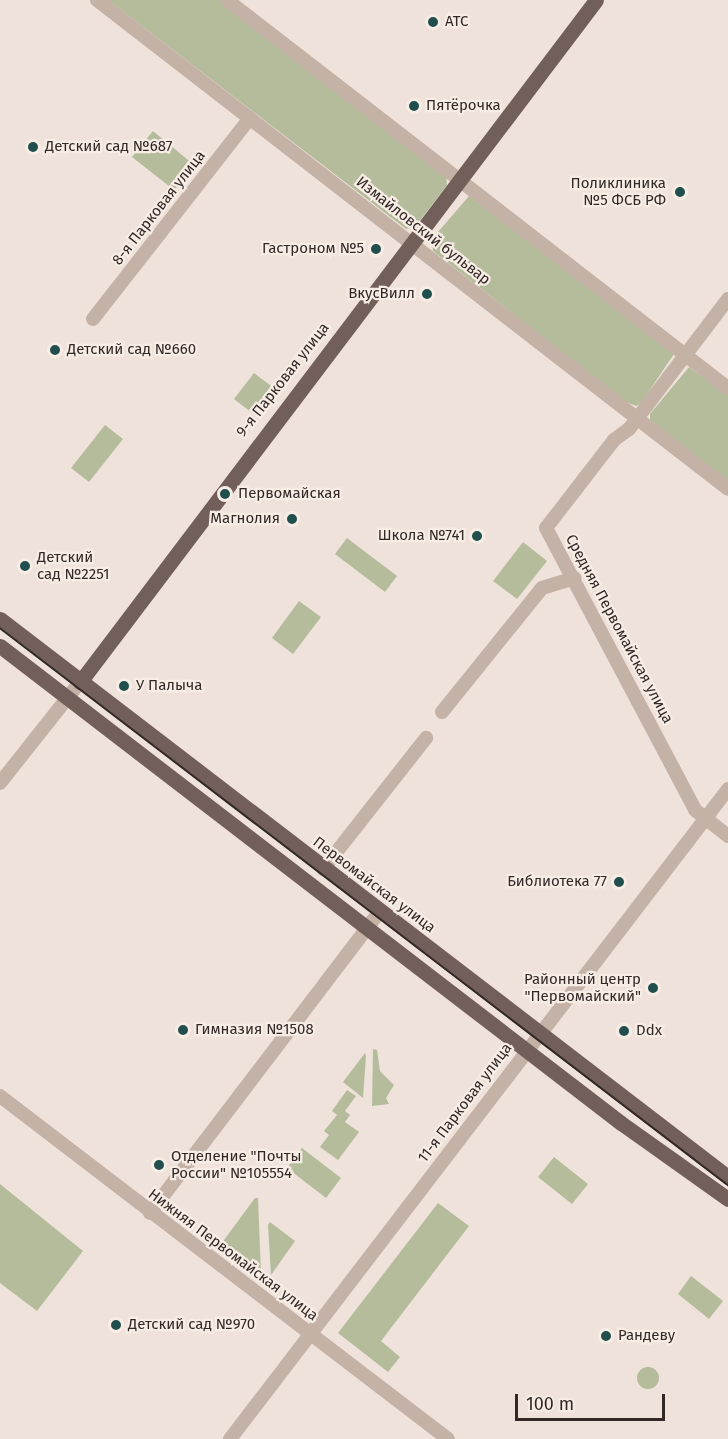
<!DOCTYPE html>
<meta charset="utf-8">
<style>
body{margin:0}
#map{position:relative;width:728px;height:1439px;overflow:hidden;background:#eee2da;font-family:"Fira Sans",sans-serif}
div>[style]{position:absolute}
.green>*{inset:0;background:#b4bc9b}
.round{border-radius:50%}
.minor>*{height:14px;margin:-7px;padding:0 7px;transform-origin:7px;border-radius:7px;background:#c5b2a7}
.major>*{height:15px;margin:-7.5px;padding:0 7.5px;transform-origin:7.5px;border-radius:7.5px;background:#735f59}
.tram>*{height:1.5px;margin:-0.75px;padding:0 0.75px;transform-origin:0.75px;border-radius:0.75px;background:#322927}
.dots>*{width:16px;height:16px;translate:-50% -50%;box-sizing:border-box;border:3px solid #f7ede5;border-radius:50%}
span{translate:-50% -50%;white-space:nowrap;text-align:center;line-height:1.15;-webkit-text-stroke:4.5px #f7ede5;paint-order:stroke}
.poi-label{font-size:15px;color:#322927}
.left{translate:0 -50%;text-align:left}
.right{translate:-100% -50%;text-align:right}
.street-label{font-size:15px;color:#322927}
.scale{position:absolute;left:515px;top:1394px;width:150px;height:27px;box-sizing:border-box;border:3px solid #322927;border-top:0;padding-left:8px;font-size:18px;line-height:21px;white-space:nowrap;color:#322927;-webkit-text-stroke:4px #f7ede5;paint-order:stroke}
</style>
<div id="map">
<div class="green">
<i style="clip-path:polygon(108px 0,220px 0,446px 174px,447px 185px,415px 227px,406px 229px)"></i>
<i style="clip-path:polygon(153px 131px,194px 165px,174px 190px,132px 157px)"></i>
<i style="clip-path:polygon(469px 196px,674px 354px,641px 403px,636px 406px,624px 401px,433px 251px,432px 239px)"></i>
<i style="clip-path:polygon(689px 367px,728px 395px,728px 482px,650px 420px,650px 414px)"></i>
<i style="clip-path:polygon(254px 373px,275px 389px,255px 415px,234px 399px)"></i>
<i style="clip-path:polygon(105px 425px,123px 439px,89px 482px,71px 468px)"></i>
<i style="clip-path:polygon(347px 538px,397px 576px,385px 592px,335px 554px)"></i>
<i style="clip-path:polygon(523px 542px,547px 561px,517px 599px,493px 581px)"></i>
<i style="clip-path:polygon(299px 601px,321px 617px,293px 654px,272px 638px)"></i>
<i style="clip-path:polygon(373px 1049px,377px 1050px,380px 1071px,394px 1085px,386px 1098px,389px 1104px,372px 1106px)"></i>
<i style="clip-path:polygon(365px 1053px,366px 1056px,363px 1098px,343px 1082px)"></i>
<i style="clip-path:polygon(347px 1090px,356px 1096px,345px 1111px,350px 1115px,345px 1122px,359px 1132px,338px 1160px,320px 1147px,329px 1135px,324px 1131px,337px 1115px,332px 1111px)"></i>
<i style="clip-path:polygon(302px 1148px,341px 1178px,326px 1198px,287px 1168px)"></i>
<i style="clip-path:polygon(554px 1157px,588px 1184px,572px 1204px,538px 1177px)"></i>
<i style="clip-path:polygon(0 1184px,83px 1251px,37px 1311px,0 1283px)"></i>
<i style="clip-path:polygon(255px 1198px,258px 1198px,261px 1274px,221px 1244px)"></i>
<i style="clip-path:polygon(438px 1203px,469px 1226px,381px 1341px,400px 1357px,388px 1372px,338px 1333px)"></i>
<i style="clip-path:polygon(270px 1222px,295px 1241px,271px 1275px,268px 1225px)"></i>
<i style="clip-path:polygon(691px 1276px,723px 1301px,709px 1319px,678px 1294px)"></i>
<i class="round" style="left:637px;top:1367px;width:22px;height:22px"></i>
</div>
<div class="minor">
<i style="left:97px;top:0;width:798px;rotate:37.77deg"></i>
<i style="left:227px;top:0;width:634px;rotate:37.76deg"></i>
<i style="left:728px;top:299px;width:163px;rotate:127.3deg"></i>
<i style="left:629px;top:429px;width:19px;rotate:144deg"></i>
<i style="left:614px;top:440px;width:111px;rotate:127.7deg"></i>
<i style="left:546px;top:528px;width:319px;rotate:62.1deg"></i>
<i style="left:695px;top:810px;width:42px;rotate:38.2deg"></i>
<i style="left:93px;top:319px;width:255px;rotate:-52deg"></i>
<i style="left:442px;top:712px;width:159px;rotate:-51.1deg"></i>
<i style="left:542px;top:588px;width:34px;rotate:-17deg"></i>
<i style="left:0;top:783px;width:129px;rotate:-51.6deg"></i>
<i style="left:323px;top:869px;width:167px;rotate:-51.8deg"></i>
<i style="left:0;top:1096px;width:564px;rotate:37.44deg"></i>
<i style="left:150px;top:1213px;width:378px;rotate:-52.7deg"></i>
<i style="left:230px;top:1439px;width:819px;rotate:-52.54deg"></i>
</div>
<div class="major">
<i style="left:0;top:619px;width:917px;rotate:37.47deg"></i>
<i style="left:0;top:646px;width:783px;rotate:37.53deg"></i>
<i style="left:621px;top:1123px;width:131px;rotate:35.4deg"></i>
<i style="left:80px;top:682px;width:855px;rotate:-52.89deg"></i>
</div>
<div class="tram">
<i style="left:0;top:628px;width:917px;rotate:37.42deg"></i>
</div>
<div class="dots">
<i style="left:433px;top:22px;background:#214f4d"></i>
<i style="left:414px;top:106px;background:#214f4d"></i>
<i style="left:33px;top:147px;background:#214f4d"></i>
<i style="left:680px;top:192px;background:#214f4d"></i>
<i style="left:376px;top:249px;background:#214f4d"></i>
<i style="left:427px;top:294px;background:#214f4d"></i>
<i style="left:55px;top:350px;background:#214f4d"></i>
<i style="left:225px;top:494px;background:#214f4d"></i>
<i style="left:292px;top:519px;background:#214f4d"></i>
<i style="left:477px;top:536px;background:#214f4d"></i>
<i style="left:25px;top:566px;background:#214f4d"></i>
<i style="left:124px;top:686px;background:#214f4d"></i>
<i style="left:619px;top:882px;background:#214f4d"></i>
<i style="left:653px;top:988px;background:#214f4d"></i>
<i style="left:183px;top:1030px;background:#214f4d"></i>
<i style="left:624px;top:1031px;background:#214f4d"></i>
<i style="left:159px;top:1165px;background:#214f4d"></i>
<i style="left:116px;top:1325px;background:#214f4d"></i>
<i style="left:606px;top:1336px;background:#214f4d"></i>
</div>
<div class="poi-label">
<span class="left" style="left:445px;top:22px">АТС</span>
<span class="left" style="left:426px;top:106px">Пятёрочка</span>
<span class="left" style="left:45px;top:147px">Детский сад №687</span>
<span class="right" style="left:666px;top:192px">Поликлиника<br>№5 ФСБ РФ</span>
<span class="right" style="left:364px;top:249px">Гастроном №5</span>
<span class="right" style="left:415px;top:294px">ВкусВилл</span>
<span class="left" style="left:67px;top:350px">Детский сад №660</span>
<span class="left" style="left:238px;top:494px">Первомайская</span>
<span class="right" style="left:280px;top:519px">Магнолия</span>
<span class="right" style="left:465px;top:536px">Школа №741</span>
<span class="left" style="left:37px;top:566px">Детский<br>сад №2251</span>
<span class="left" style="left:136px;top:686px">У Палыча</span>
<span class="right" style="left:607px;top:882px">Библиотека 77</span>
<span class="right" style="left:641px;top:988px">Районный центр<br>"Первомайский"</span>
<span class="left" style="left:195px;top:1030px">Гимназия №1508</span>
<span class="left" style="left:636px;top:1031px">Ddx</span>
<span class="left" style="left:171px;top:1165px">Отделение "Почты<br>России" №105554</span>
<span class="left" style="left:128px;top:1325px">Детский сад №970</span>
<span class="left" style="left:618px;top:1336px">Рандеву</span>
</div>
<div class="street-label">
<span style="left:159px;top:208px;rotate:-52deg">8-я Парковая улица</span>
<span style="left:423px;top:231px;rotate:38deg">Измайловский бульвар</span>
<span style="left:283px;top:380px;rotate:-52deg">9-я Парковая улица</span>
<span style="left:619px;top:629px;rotate:62deg">Средняя Первомайская улица</span>
<span style="left:374px;top:885px;rotate:37deg">Первомайская улица</span>
<span style="left:465px;top:1103px;rotate:-53deg">11-я Парковая улица</span>
<span style="left:233px;top:1255px;rotate:37deg">Нижняя Первомайская улица</span>
</div>
<div class="scale">100 m</div>
</div>
